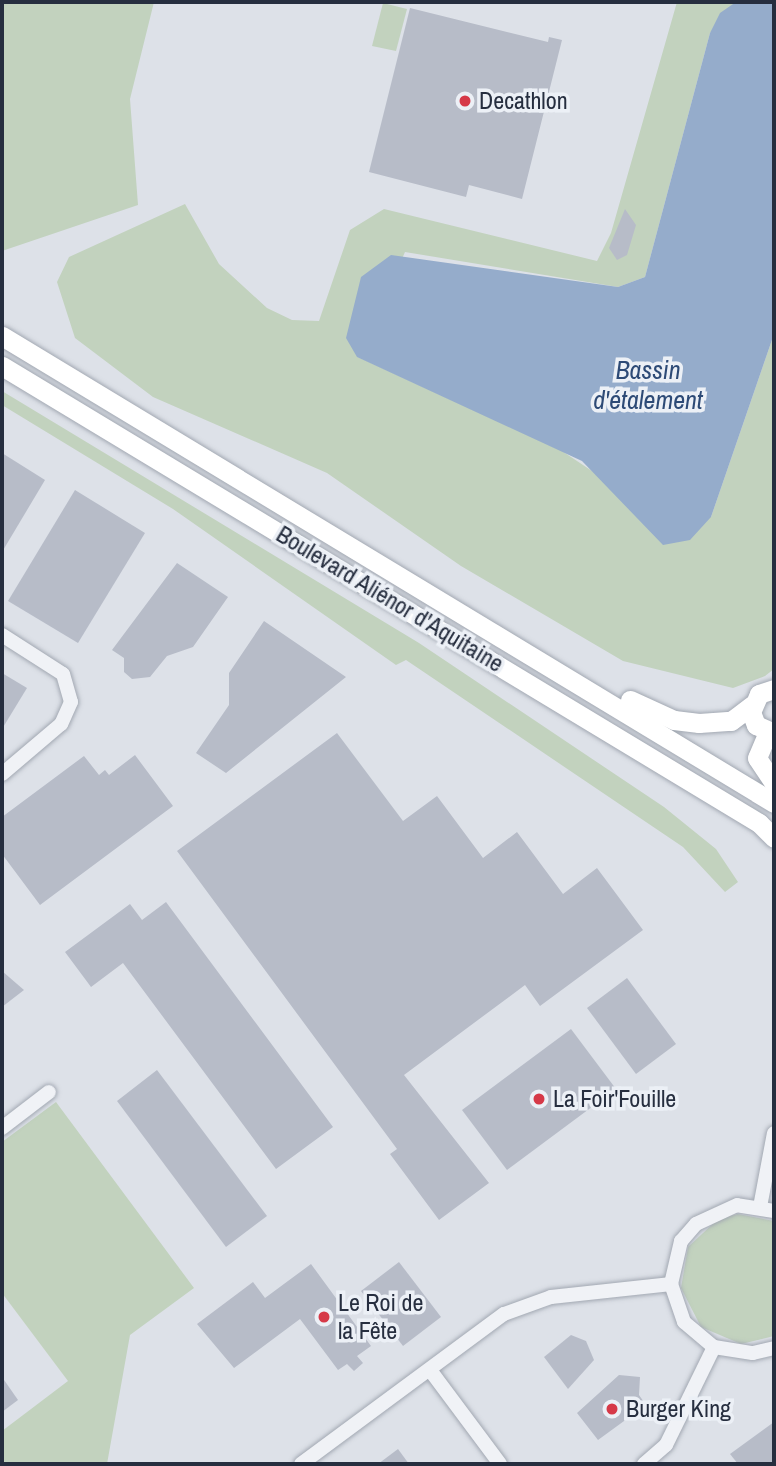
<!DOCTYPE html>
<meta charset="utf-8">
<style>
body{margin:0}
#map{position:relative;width:776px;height:1466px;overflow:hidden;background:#dde1e8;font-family:"Archivo Narrow",sans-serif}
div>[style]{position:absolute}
.green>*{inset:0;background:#c2d2be}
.water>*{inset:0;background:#95accb}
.building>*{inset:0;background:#b7bcc8}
.roads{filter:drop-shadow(0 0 2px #a2a8b2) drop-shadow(0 0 2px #a2a8b2)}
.minor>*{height:14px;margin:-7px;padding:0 7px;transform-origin:7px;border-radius:7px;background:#f0f2f6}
.highway>*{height:19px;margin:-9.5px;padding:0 9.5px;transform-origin:9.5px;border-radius:9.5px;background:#fff}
.dots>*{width:19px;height:19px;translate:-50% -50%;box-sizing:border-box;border:4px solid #ecf0f6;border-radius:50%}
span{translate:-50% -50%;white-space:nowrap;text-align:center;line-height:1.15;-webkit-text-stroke:7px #ecf0f6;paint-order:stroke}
.poi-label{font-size:24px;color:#262e3f}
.left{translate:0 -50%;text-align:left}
.street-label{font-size:24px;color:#262e3f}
.water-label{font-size:26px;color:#2d4a76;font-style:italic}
.frame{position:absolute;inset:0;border:4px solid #262e3f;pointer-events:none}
</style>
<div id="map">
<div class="green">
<i style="clip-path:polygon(2px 2px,154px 2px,130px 99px,138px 205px,2px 251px)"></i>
<i style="clip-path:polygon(677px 2px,736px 2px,710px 33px,645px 277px,618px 287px,405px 252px,358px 357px,562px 451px,601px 477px,711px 517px,774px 334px,774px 669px,765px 676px,733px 688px,623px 661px,461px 566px,327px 473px,153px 397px,75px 338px,57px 282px,69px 257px,185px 204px,219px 264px,267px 308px,292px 320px,319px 321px,350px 230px,384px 209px,597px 261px,611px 233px)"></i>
<i style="clip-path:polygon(383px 3px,407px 9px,396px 51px,372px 46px)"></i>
<i style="clip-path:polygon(2px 391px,419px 643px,664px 807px,716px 849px,738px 882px,725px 892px,683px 847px,406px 660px,396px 665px,173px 509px,2px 405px)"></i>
<i style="clip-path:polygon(56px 1102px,194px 1288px,130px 1335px,107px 1464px,2px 1464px,2px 1431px,68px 1381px,2px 1293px,2px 1142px)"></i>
<i style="clip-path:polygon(738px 1214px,774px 1221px,774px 1336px,741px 1344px,701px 1327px,681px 1288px,688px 1247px,718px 1219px)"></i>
</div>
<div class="water">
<i style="clip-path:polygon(736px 2px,774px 2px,774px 334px,711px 517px,690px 540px,663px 545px,582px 461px,357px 357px,346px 338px,361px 277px,391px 255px,618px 287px,645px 277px,710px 33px,720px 13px)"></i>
</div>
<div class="building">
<i style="clip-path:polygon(410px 8px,548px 42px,549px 37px,562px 40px,522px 199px,469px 185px,466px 197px,369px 172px)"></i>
<i style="clip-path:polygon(625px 209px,636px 225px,627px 255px,617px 260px,609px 248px)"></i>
<i style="clip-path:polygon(2px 453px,45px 480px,2px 552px)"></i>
<i style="clip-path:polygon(75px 490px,145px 533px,78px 643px,8px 601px)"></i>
<i style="clip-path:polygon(177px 563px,228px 597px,193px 647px,167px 656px,150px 677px,132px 679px,124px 672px,124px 658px,112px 650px)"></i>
<i style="clip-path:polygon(264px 621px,346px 677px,226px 773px,196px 753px,229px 705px,229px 673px)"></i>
<i style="clip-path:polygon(2px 673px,27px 688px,2px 729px)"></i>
<i style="clip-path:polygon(337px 733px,403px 821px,437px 796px,483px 858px,517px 832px,563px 894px,597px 868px,643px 930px,540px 1006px,525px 985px,404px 1075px,489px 1183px,439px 1220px,390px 1154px,397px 1149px,177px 851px)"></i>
<i style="clip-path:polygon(135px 755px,173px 806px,40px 905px,2px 854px,2px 817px,84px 756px,99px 775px,105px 770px,109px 775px)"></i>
<i style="clip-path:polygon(166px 902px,333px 1127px,276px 1169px,123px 963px,91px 987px,65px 952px,130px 904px,142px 920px)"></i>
<i style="clip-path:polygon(2px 971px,24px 990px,2px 1007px)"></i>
<i style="clip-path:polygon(627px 978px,676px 1044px,636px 1074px,587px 1008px)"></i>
<i style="clip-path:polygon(571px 1029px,616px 1089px,507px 1170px,462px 1110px)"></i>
<i style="clip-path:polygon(157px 1070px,267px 1216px,226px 1247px,117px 1101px)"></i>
<i style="clip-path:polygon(399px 1262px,441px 1317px,403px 1346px,361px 1291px)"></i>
<i style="clip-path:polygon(311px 1264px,371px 1346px,357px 1356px,363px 1363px,354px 1371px,347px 1364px,338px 1370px,300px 1319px,234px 1368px,197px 1324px,253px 1282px,265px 1298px)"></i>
<i style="clip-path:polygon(571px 1335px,586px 1341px,594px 1360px,568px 1389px,544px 1357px)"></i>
<i style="clip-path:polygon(619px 1375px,640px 1377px,639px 1395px,646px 1405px,598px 1440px,577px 1413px)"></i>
<i style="clip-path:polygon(2px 1377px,18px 1400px,2px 1412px)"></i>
<i style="clip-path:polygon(774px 1422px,774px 1464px,738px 1464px,730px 1454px)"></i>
<i style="clip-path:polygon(398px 1449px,409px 1464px,378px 1464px)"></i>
</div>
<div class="roads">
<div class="minor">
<i style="left:2px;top:635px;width:72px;rotate:32.6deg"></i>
<i style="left:63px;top:674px;width:29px;rotate:74deg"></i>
<i style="left:71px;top:702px;width:24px;rotate:114deg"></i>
<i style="left:61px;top:724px;width:77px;rotate:139.7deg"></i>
<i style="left:2px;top:1128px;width:59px;rotate:-37.5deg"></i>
<i style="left:760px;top:1207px;width:75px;rotate:-79.3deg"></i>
<i style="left:774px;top:1211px;width:37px;rotate:-171deg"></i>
<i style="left:737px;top:1205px;width:45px;rotate:155.1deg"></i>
<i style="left:696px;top:1224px;width:23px;rotate:131deg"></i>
<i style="left:681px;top:1241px;width:44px;rotate:103.1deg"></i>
<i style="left:671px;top:1284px;width:40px;rotate:71.1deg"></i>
<i style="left:684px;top:1322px;width:39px;rotate:40deg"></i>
<i style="left:714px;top:1347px;width:39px;rotate:9deg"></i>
<i style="left:753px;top:1353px;width:22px;rotate:-13deg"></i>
<i style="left:430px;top:1370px;width:117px;rotate:53.3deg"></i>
<i style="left:301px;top:1464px;width:252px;rotate:-36.5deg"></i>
<i style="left:504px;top:1314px;width:50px;rotate:-19.9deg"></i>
<i style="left:551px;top:1297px;width:121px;rotate:-6.2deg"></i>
<i style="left:644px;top:1464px;width:29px;rotate:-41deg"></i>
<i style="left:666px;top:1445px;width:109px;rotate:-63.9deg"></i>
</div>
<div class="highway">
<i style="left:2px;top:336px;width:902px;rotate:31.17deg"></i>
<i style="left:2px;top:366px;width:884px;rotate:31.12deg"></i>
<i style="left:759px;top:823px;width:21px;rotate:45deg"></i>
<i style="left:774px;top:689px;width:16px;rotate:162deg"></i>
<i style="left:759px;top:694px;width:20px;rotate:114deg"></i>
<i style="left:751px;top:712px;width:14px;rotate:69deg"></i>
<i style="left:756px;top:725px;width:20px;rotate:24deg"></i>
<i style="left:630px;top:700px;width:48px;rotate:24.4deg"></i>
<i style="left:674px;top:720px;width:25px;rotate:7deg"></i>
<i style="left:699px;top:723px;width:32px;rotate:-4deg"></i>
<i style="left:731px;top:721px;width:26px;rotate:-37deg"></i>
<i style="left:768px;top:732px;width:28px;rotate:113deg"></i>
<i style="left:757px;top:758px;width:30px;rotate:56deg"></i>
</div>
</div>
<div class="dots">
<i style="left:465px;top:101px;background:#d63948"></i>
<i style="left:539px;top:1099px;background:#d63948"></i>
<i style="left:324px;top:1317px;background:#d63948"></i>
<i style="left:612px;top:1409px;background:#d63948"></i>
</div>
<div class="poi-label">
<span class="left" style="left:479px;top:101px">Decathlon</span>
<span class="left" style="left:553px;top:1099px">La Foir'Fouille</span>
<span class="left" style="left:338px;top:1317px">Le Roi de<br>la Fête</span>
<span class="left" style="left:626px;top:1409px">Burger King</span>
</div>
<div class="street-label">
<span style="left:390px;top:599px;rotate:31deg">Boulevard Aliénor d'Aquitaine</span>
</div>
<div class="water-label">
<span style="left:648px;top:385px">Bassin<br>d'étalement</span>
</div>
<div class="frame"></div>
</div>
